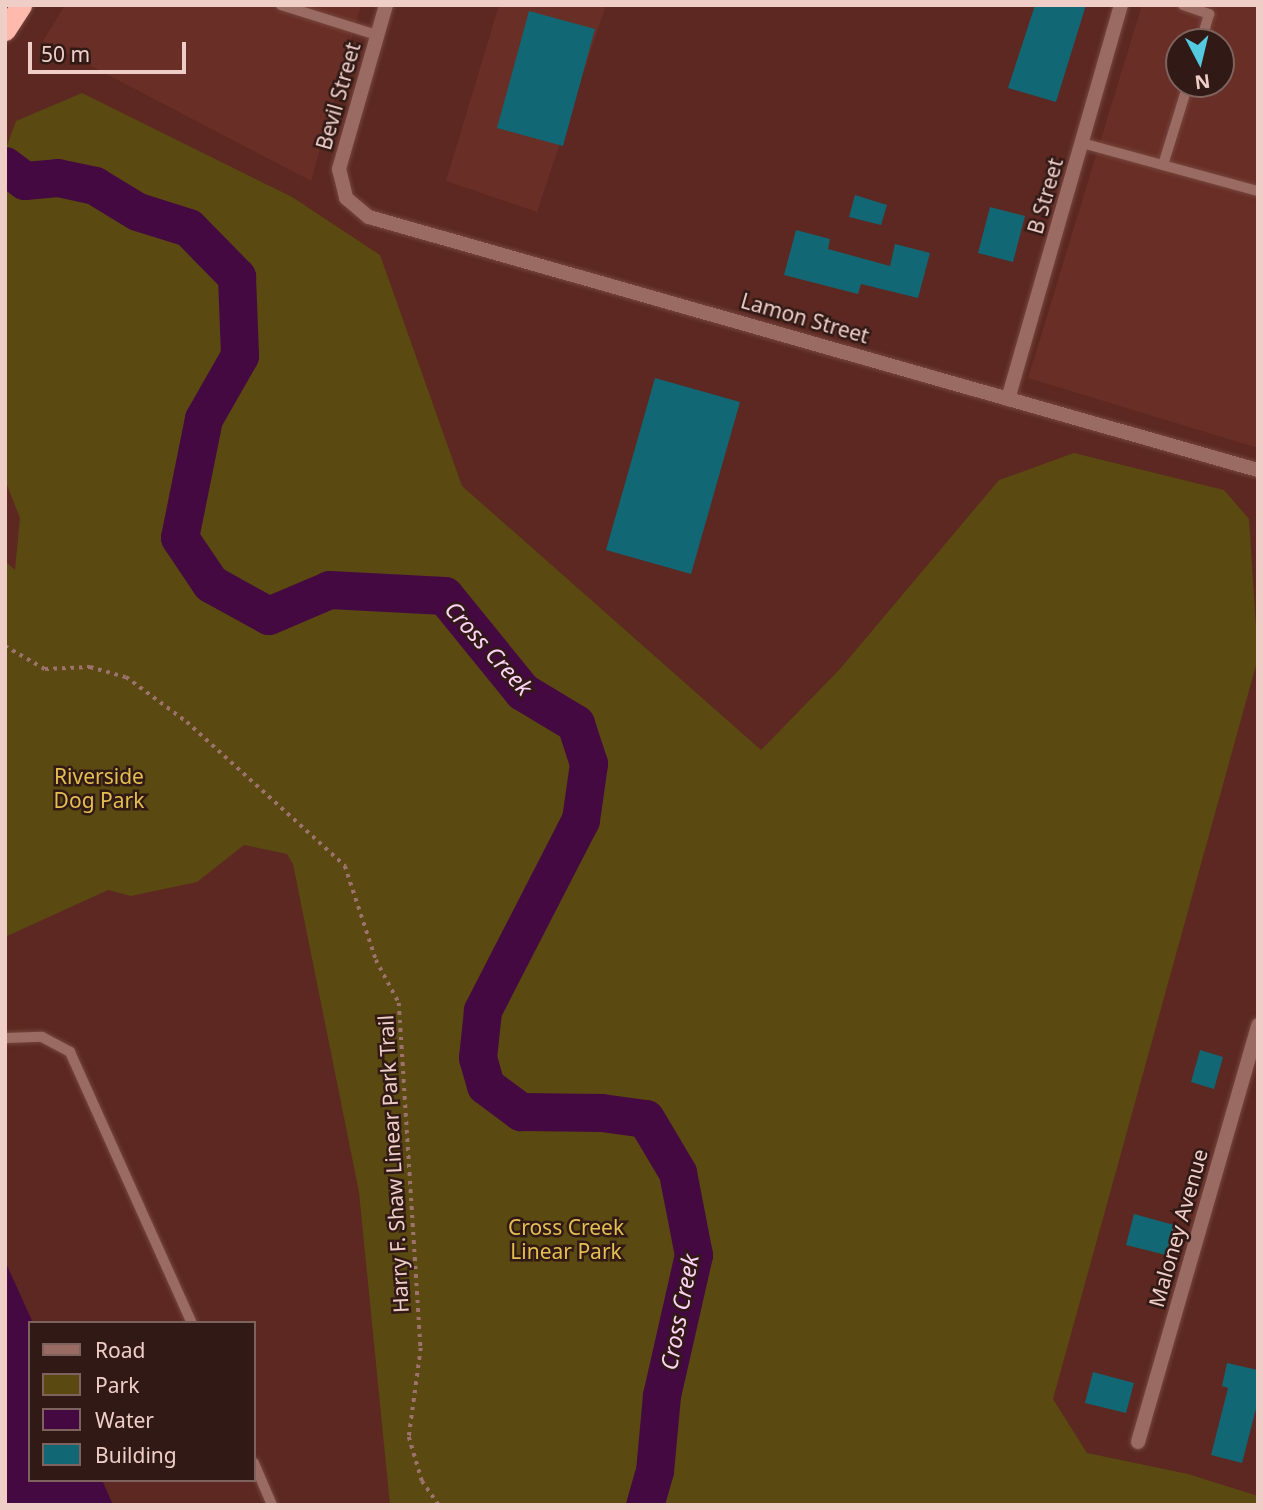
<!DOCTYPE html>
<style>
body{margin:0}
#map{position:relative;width:1263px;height:1510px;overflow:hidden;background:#5c2821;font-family:"Noto Sans",sans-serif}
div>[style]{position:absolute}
.built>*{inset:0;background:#692e25}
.green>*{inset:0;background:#5a4911}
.water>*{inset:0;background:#440941}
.river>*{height:38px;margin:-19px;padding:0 19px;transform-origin:19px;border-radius:19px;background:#440941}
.building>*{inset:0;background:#126774}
.path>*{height:3.5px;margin-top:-1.75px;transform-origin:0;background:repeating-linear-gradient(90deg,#9e726c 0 3.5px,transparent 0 8.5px)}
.roads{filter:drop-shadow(0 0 2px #76463f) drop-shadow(0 0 2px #76463f)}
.lane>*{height:10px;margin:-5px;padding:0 5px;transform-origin:5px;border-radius:5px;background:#9a6b62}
.street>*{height:14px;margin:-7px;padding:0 7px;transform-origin:7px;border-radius:7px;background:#9a6b62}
.highway>*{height:21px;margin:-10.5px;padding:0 10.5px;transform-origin:10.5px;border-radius:10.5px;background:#ffb9ad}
span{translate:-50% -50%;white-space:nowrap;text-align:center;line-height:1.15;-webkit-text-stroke:5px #311a16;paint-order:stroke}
.street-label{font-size:21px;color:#efcec8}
.park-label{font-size:21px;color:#e4be4f}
.water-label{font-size:23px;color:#fdd2f7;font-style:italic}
.frame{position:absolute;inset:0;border:7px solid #efcec8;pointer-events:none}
.legend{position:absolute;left:28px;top:1321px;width:228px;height:161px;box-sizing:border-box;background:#311a16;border:2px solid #7d625d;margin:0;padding:9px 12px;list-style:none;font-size:21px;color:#efcec8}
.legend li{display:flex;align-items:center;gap:14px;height:35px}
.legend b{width:35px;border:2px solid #7d625d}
.north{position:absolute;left:1165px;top:28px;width:70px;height:70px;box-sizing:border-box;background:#311a16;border:2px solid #7d625d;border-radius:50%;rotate:173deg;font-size:19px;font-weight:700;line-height:28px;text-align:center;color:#efcec8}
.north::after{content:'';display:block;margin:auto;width:24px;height:32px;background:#54cade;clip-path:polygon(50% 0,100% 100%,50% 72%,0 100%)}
.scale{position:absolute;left:28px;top:42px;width:158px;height:32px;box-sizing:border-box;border:4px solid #efcec8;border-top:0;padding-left:9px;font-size:21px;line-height:24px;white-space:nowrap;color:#efcec8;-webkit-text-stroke:5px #311a16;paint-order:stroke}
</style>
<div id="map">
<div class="built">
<i style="clip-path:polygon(65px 5px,361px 5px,311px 181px,43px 41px)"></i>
<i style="clip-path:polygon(499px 5px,606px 5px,537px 212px,446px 181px)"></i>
<i style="clip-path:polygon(evenodd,1142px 5px,1258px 5px,1258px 448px,1028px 378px,1142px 5px,1179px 42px,1221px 42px,1221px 84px,1179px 84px,1179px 42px)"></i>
</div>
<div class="green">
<i style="clip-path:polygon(82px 93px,292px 197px,380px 255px,462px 486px,761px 750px,840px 669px,999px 480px,1074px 453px,1224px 490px,1249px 519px,1258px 658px,1053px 1399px,1087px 1453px,1188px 1474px,1258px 1496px,1258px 1505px,390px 1505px,359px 1192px,293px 864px,287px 854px,244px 845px,197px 882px,131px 896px,108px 890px,5px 937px,5px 561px,15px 570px,20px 518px,5px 480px,5px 151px,16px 121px)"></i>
</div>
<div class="water">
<i style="clip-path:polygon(5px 1261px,33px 1323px,30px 1480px,102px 1480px,113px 1505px,5px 1505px)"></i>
</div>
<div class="river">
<i style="left:5px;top:166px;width:25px;rotate:37deg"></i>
<i style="left:25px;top:181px;width:33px;rotate:-5deg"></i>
<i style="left:58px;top:178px;width:38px;rotate:12deg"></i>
<i style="left:95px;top:186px;width:50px;rotate:31.2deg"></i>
<i style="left:138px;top:212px;width:53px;rotate:17.4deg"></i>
<i style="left:189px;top:228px;width:69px;rotate:45.6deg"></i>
<i style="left:237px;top:277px;width:79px;rotate:87.8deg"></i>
<i style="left:240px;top:356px;width:73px;rotate:119.7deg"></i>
<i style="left:204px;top:419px;width:121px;rotate:101.4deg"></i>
<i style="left:180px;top:538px;width:55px;rotate:56deg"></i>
<i style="left:211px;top:584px;width:66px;rotate:28.9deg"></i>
<i style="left:269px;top:616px;width:66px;rotate:-23.1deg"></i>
<i style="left:330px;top:590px;width:115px;rotate:3deg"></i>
<i style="left:445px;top:596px;width:124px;rotate:50.9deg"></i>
<i style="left:523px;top:692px;width:62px;rotate:31.1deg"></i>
<i style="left:576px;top:724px;width:42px;rotate:72deg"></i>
<i style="left:589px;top:764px;width:57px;rotate:98.1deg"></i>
<i style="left:581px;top:820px;width:215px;rotate:117.2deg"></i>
<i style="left:483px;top:1011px;width:47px;rotate:96.1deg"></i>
<i style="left:478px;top:1058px;width:29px;rotate:74deg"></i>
<i style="left:486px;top:1086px;width:44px;rotate:36.6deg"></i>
<i style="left:521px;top:1112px;width:81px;rotate:0.7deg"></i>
<i style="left:602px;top:1113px;width:44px;rotate:7.8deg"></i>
<i style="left:646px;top:1119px;width:63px;rotate:59.3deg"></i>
<i style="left:678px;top:1173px;width:84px;rotate:79deg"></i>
<i style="left:694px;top:1255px;width:145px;rotate:102.8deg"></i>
<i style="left:662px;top:1396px;width:75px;rotate:95.3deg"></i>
<i style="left:655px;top:1471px;width:35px;rotate:106deg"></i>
</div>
<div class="building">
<i style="clip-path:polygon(1035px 5px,1086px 5px,1056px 102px,1008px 88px)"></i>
<i style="clip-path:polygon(529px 11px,595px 29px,563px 146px,497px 128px)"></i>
<i style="clip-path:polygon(855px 195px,887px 205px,881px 225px,849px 217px)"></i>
<i style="clip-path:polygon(990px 207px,1025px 216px,1013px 262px,978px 253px)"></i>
<i style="clip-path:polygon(796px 230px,830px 239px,828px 249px,890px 266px,895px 244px,930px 253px,918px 298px,861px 284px,858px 294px,784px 275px)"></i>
<i style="clip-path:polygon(655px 378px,740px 402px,691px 574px,606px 550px)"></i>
<i style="clip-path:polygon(1200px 1050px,1223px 1057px,1214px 1089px,1191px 1082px)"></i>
<i style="clip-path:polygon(1134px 1214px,1174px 1225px,1166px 1255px,1126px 1245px)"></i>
<i style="clip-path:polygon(1227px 1363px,1258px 1370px,1258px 1401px,1242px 1463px,1211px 1455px,1228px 1388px,1222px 1386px)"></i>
<i style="clip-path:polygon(1093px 1372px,1134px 1383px,1126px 1413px,1085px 1403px)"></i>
</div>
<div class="path">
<i style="left:5px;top:646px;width:46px;rotate:29.9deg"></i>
<i style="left:45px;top:669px;width:45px;rotate:-2.5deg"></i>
<i style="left:90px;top:667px;width:37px;rotate:16deg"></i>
<i style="left:126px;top:677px;width:76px;rotate:36.4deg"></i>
<i style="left:187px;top:722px;width:214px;rotate:42.3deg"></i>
<i style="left:345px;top:866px;width:99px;rotate:71.7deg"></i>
<i style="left:376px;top:960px;width:49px;rotate:61.9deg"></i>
<i style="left:399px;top:1003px;width:346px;rotate:86.4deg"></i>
<i style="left:421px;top:1348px;width:90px;rotate:97.7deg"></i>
<i style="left:409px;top:1437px;width:46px;rotate:73.5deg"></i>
<i style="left:422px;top:1481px;width:29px;rotate:55deg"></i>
</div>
<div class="roads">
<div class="lane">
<i style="left:281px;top:5px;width:101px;rotate:17.4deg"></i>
<i style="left:1183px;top:5px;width:28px;rotate:19deg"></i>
<i style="left:1209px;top:14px;width:29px;rotate:106deg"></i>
<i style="left:1082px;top:143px;width:182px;rotate:15.3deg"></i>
<i style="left:1163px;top:165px;width:85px;rotate:-72.8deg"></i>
<i style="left:5px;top:1038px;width:37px;rotate:-2deg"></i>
<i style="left:42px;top:1037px;width:32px;rotate:28deg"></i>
<i style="left:70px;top:1052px;width:297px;rotate:65.8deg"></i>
<i style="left:254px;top:1463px;width:46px;rotate:66.8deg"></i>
</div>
<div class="street">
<i style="left:386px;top:5px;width:171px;rotate:106deg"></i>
<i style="left:339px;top:169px;width:30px;rotate:76deg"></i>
<i style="left:346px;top:198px;width:30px;rotate:40deg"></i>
<i style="left:369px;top:217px;width:924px;rotate:15.89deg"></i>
<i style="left:1008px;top:399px;width:410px;rotate:-74deg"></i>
<i style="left:1138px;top:1442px;width:434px;rotate:-73.9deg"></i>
</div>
<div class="highway">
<i style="left:5px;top:30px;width:30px;rotate:-57deg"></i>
</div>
</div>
<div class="street-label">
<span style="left:338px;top:96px;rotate:-74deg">Bevil Street</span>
<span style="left:1045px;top:196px;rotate:-74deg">B Street</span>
<span style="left:805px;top:318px;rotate:16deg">Lamon Street</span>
<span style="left:393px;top:1164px;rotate:-93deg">Harry F. Shaw Linear Park Trail</span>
<span style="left:1178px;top:1228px;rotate:-74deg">Maloney Avenue</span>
</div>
<div class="park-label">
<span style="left:99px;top:788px">Riverside<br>Dog Park</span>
<span style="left:566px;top:1239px">Cross Creek<br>Linear Park</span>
</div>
<div class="water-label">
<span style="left:489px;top:648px;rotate:48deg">Cross Creek</span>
<span style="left:679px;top:1312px;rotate:-79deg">Cross Creek</span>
</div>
<div class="frame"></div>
<ul class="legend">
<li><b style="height:9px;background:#9a6b62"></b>Road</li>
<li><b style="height:19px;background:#5a4911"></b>Park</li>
<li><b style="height:19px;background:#440941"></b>Water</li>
<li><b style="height:19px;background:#126774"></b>Building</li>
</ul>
<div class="north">N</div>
<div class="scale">50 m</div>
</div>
